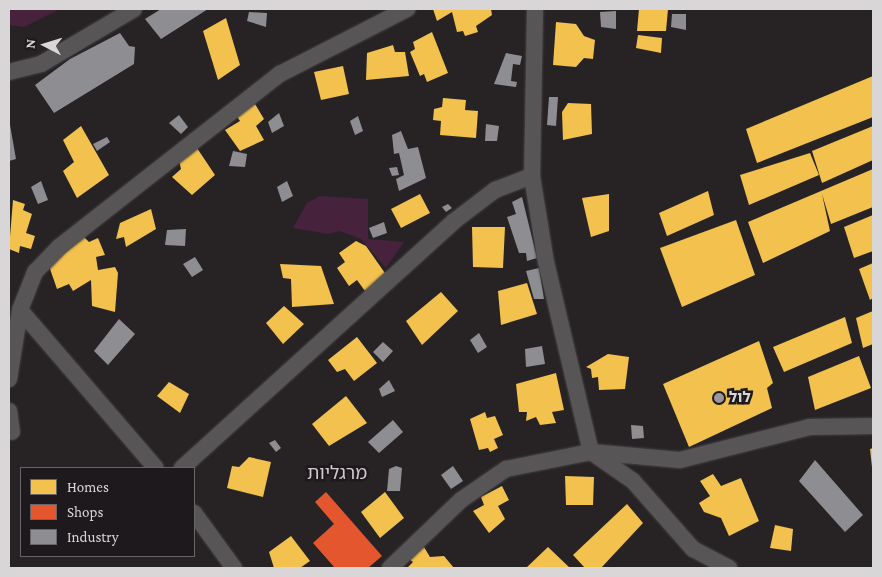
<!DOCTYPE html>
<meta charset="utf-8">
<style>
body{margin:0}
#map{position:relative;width:882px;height:577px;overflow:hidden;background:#272325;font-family:"Crimson Pro","Noto Sans Hebrew",serif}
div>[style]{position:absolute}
.green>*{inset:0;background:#47223c}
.homes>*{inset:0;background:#f2c14e}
.shops>*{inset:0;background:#e4572e}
.industry>*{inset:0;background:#8d8d92}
.roads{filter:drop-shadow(0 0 1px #444143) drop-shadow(0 0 1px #444143)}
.minor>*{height:16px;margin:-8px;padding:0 8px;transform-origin:8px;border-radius:8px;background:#585557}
.dots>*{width:14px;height:14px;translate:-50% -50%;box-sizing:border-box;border:2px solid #1e191c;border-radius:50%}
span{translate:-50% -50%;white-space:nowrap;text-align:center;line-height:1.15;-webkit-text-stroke:5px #1e191c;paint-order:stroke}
.poi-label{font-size:15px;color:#d9d6d8;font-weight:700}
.left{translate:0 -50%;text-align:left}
.quarter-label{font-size:18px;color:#d2cacf}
.frame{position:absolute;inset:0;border:10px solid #d9d6d8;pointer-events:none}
.legend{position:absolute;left:20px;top:467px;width:175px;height:90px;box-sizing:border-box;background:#1e191c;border:1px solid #696567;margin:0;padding:6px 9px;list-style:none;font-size:15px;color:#d9d6d8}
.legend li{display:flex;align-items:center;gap:10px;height:25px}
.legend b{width:25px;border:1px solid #696567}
.north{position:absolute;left:20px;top:20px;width:50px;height:50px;-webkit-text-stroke:4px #1e191c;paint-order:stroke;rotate:275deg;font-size:14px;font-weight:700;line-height:20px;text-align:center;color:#d9d6d8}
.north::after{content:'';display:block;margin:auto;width:18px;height:22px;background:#d9d6d8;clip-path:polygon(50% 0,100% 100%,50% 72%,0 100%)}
</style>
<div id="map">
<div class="green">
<i style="clip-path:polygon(9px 9px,60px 9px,24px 27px,9px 25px)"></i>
<i style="clip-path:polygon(320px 196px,368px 199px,368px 239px,404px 242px,386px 268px,361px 239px,339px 231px,329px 234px,293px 228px,307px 203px)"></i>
</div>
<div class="homes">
<i style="clip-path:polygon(433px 9px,491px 9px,492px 15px,476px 26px,478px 32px,465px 36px,463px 31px,457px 32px,452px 12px,437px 21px)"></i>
<i style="clip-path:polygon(639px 9px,668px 9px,666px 31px,637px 31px)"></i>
<i style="clip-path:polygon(226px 18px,240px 65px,218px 80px,203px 31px)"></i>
<i style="clip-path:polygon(556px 22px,576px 24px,584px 36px,595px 40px,593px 59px,584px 58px,576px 67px,553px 65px)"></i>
<i style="clip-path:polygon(432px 32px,448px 73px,427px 82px,424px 74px,420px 76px,410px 52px,415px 49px,413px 42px)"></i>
<i style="clip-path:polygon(638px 35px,662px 38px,661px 53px,636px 48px)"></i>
<i style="clip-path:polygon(393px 45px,395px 52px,405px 52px,409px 76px,366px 80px,367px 53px)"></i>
<i style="clip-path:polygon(343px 66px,349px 94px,321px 100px,314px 72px)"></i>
<i style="clip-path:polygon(873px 76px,873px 117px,757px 163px,746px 129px)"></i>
<i style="clip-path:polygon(443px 98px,466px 100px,465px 110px,478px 111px,476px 138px,440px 135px,441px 121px,433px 120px,434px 109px,442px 107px)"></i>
<i style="clip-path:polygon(568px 103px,591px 104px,592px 134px,563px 140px,562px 112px)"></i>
<i style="clip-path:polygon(255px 104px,264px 119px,256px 126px,264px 140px,240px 151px,225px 130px,240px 121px,236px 115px)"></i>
<i style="clip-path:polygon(81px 126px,109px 175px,77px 198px,63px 171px,74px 162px,63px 140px)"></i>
<i style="clip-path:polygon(873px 126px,873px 160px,822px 183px,812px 151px)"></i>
<i style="clip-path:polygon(197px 148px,215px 175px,192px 195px,172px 177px,181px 169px,179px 160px)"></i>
<i style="clip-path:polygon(810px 153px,819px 175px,749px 205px,740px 175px)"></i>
<i style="clip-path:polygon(873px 169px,873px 207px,831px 224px,822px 194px,830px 231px,763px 263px,748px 222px)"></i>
<i style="clip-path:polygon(708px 191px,714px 215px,667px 236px,659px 213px)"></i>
<i style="clip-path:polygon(420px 194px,430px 213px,401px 228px,391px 209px)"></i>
<i style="clip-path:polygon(609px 194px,609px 231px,591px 237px,582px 198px)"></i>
<i style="clip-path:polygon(13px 200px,25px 204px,23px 210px,32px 214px,26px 233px,35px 236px,31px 249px,20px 246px,19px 253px,9px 249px)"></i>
<i style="clip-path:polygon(151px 209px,156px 229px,126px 247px,124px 237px,116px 239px,120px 223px)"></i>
<i style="clip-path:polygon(873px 215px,873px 251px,854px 258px,844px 227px)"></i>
<i style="clip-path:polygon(736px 220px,755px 275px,682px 307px,660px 248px)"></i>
<i style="clip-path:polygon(472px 227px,505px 227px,503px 268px,473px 267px)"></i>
<i style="clip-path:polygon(84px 237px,89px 242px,98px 238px,105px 255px,96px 257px,98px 270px,115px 267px,118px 273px,115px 312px,92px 306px,91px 280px,73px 291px,69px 284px,57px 289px,49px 266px)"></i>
<i style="clip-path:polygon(356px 241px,366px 246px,387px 276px,365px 291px,357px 280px,349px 286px,337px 268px,345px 262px,339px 253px)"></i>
<i style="clip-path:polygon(873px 263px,873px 298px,870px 300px,859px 269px)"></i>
<i style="clip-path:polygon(280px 264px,321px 266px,334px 304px,292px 307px,291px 279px,283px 278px)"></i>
<i style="clip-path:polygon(527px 283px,537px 314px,501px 325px,498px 291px)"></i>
<i style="clip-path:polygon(441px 292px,458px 311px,422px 345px,406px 321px)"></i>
<i style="clip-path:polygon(284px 306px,304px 324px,283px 344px,266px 323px)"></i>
<i style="clip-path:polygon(873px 311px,873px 344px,863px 348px,856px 318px)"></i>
<i style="clip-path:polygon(845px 317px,852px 343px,784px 372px,773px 347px)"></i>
<i style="clip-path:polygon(357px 337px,377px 363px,354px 381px,345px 369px,337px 372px,328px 360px)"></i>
<i style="clip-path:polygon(759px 341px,773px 383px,767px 388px,772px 408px,689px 447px,663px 384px)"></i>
<i style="clip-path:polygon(608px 354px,629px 357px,625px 389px,599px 390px,598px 377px,592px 378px,591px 369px,586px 367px)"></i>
<i style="clip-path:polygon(859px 356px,871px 388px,815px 410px,808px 377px)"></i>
<i style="clip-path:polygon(556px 373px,564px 410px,552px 412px,556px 423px,540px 425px,536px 417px,526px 421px,527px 412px,519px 412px,516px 384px)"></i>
<i style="clip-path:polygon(169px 382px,189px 394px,180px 413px,157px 396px)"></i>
<i style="clip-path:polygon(346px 396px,367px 423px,329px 446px,312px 424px)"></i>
<i style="clip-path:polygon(485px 412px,487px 418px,495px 416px,503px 435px,494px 439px,498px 448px,490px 452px,488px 448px,479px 450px,470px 419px)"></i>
<i style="clip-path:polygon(873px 448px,873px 467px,872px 467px,870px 449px)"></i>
<i style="clip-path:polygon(249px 457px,271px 462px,263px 497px,227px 488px,232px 466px,239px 467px)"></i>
<i style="clip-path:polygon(713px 474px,721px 486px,741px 478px,759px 521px,729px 536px,721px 518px,704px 512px,699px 503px,710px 496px,700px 481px)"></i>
<i style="clip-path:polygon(565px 476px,594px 477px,593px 505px,566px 505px)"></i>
<i style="clip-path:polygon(502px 486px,509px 500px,498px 506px,505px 519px,489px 533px,473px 511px,484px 505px,481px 497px)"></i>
<i style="clip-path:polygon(385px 492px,404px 518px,380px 538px,361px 512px)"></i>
<i style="clip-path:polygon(627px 504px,643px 523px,601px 568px,585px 568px,573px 555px)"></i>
<i style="clip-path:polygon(775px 525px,793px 529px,791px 551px,770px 548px)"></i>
<i style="clip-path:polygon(291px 536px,310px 561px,300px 568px,274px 568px,269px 552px)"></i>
<i style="clip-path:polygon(424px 547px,430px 557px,444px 556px,454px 568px,407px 568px,413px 562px,409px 559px)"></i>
<i style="clip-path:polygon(548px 547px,570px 568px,526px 568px)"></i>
</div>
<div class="shops">
<i style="clip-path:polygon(326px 492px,382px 556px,368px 568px,335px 568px,313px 543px,334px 524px,315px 502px)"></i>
</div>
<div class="industry">
<i style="clip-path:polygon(161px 9px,208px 9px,161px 39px,145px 19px)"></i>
<i style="clip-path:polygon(616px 11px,616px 29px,601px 27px,600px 12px)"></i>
<i style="clip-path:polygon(249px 12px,267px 13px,266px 27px,247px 21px)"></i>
<i style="clip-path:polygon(672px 14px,686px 14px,686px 30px,671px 27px)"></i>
<i style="clip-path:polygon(120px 33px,129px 46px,135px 47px,134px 64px,54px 113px,35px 85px,70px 59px)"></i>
<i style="clip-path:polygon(506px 53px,522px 56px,520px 65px,513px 64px,511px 81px,517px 82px,516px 87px,494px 84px)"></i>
<i style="clip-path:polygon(549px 97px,558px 97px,556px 126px,547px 125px)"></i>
<i style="clip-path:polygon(279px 113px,284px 126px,272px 133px,268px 122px)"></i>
<i style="clip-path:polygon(179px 115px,188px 127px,181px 134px,169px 123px)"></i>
<i style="clip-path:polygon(358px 116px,363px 131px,355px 135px,350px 121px)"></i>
<i style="clip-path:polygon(9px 119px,16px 159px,9px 161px)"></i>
<i style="clip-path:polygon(486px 124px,499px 126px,497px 141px,485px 141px)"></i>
<i style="clip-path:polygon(401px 131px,408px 149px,418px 147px,426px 178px,399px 191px,396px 179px,404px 175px,399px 153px,394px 154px,392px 135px)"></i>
<i style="clip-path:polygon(107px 137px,110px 142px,97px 151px,93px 144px)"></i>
<i style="clip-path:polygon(233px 151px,247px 154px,245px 167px,229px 166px)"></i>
<i style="clip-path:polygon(397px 167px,399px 175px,392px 176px,389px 168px)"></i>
<i style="clip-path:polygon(41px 181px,48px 200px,38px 204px,31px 187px)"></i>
<i style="clip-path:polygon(287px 181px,293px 196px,282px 202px,277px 187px)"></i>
<i style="clip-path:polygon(522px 197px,537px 258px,527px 261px,526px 253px,519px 253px,507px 217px,516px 214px,512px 202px)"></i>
<i style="clip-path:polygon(448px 204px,452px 208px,446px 212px,442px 207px)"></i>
<i style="clip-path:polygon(384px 222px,387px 233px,373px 238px,369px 228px)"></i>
<i style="clip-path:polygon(186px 229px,185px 246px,165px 245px,167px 230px)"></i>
<i style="clip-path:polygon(195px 257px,203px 270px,192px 277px,183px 264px)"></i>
<i style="clip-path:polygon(539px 268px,544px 299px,534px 299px,526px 271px)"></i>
<i style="clip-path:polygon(119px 319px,135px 334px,108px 365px,94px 351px)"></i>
<i style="clip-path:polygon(479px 333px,487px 347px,478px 353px,470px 340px)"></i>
<i style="clip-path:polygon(383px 342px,393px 351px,383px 362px,373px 352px)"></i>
<i style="clip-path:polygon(542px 346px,545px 364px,526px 367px,525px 349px)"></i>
<i style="clip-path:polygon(389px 380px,395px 391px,382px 397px,379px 389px)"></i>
<i style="clip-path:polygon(393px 420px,403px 432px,379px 453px,368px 442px)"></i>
<i style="clip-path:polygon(631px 425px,643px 426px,644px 438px,632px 439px)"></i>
<i style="clip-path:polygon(275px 440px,281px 448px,276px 452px,269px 443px)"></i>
<i style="clip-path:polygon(815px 460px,863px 515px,845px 532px,799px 481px)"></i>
<i style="clip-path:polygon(396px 466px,402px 468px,400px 491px,387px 491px,389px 469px)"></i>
<i style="clip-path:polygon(453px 466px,463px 481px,451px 489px,441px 475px)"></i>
</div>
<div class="roads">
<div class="minor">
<i style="left:535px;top:9px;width:167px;rotate:91deg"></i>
<i style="left:532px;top:176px;width:87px;rotate:80.8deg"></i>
<i style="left:546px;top:262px;width:195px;rotate:76.7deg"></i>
<i style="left:591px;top:452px;width:51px;rotate:34.6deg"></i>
<i style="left:633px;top:481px;width:91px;rotate:48.6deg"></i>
<i style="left:693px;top:549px;width:41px;rotate:27.8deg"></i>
<i style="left:9px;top:72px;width:33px;rotate:-14deg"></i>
<i style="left:41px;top:64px;width:108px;rotate:-30.6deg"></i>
<i style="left:20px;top:310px;width:208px;rotate:49.3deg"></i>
<i style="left:9px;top:379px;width:70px;rotate:-80.9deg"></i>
<i style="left:20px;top:310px;width:41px;rotate:-68.5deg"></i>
<i style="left:35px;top:272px;width:35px;rotate:-46deg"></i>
<i style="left:59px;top:247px;width:281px;rotate:-38.1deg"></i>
<i style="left:280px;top:74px;width:143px;rotate:-27.1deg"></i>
<i style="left:9px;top:411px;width:21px;rotate:82deg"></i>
<i style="left:182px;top:468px;width:366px;rotate:-42.2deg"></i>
<i style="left:453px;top:222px;width:53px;rotate:-37.3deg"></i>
<i style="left:495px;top:190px;width:40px;rotate:-21deg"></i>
<i style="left:194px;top:513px;width:68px;rotate:54deg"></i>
<i style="left:390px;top:568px;width:98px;rotate:-43.8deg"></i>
<i style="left:461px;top:500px;width:55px;rotate:-34.6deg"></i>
<i style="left:506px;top:469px;width:87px;rotate:-11.3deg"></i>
<i style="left:591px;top:452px;width:89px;rotate:5.1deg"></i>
<i style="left:680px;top:460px;width:133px;rotate:-14.3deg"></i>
<i style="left:809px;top:427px;width:64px;rotate:-0.9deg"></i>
</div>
</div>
<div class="dots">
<i style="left:719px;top:398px;background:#9b9799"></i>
</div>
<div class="poi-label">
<span class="left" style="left:729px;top:398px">לול</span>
</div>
<div class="quarter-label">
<span style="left:337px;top:473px">מרגליות</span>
</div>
<div class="frame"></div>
<ul class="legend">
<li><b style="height:14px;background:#f2c14e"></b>Homes</li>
<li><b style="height:14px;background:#e4572e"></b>Shops</li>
<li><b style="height:14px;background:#8d8d92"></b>Industry</li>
</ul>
<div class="north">N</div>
</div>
